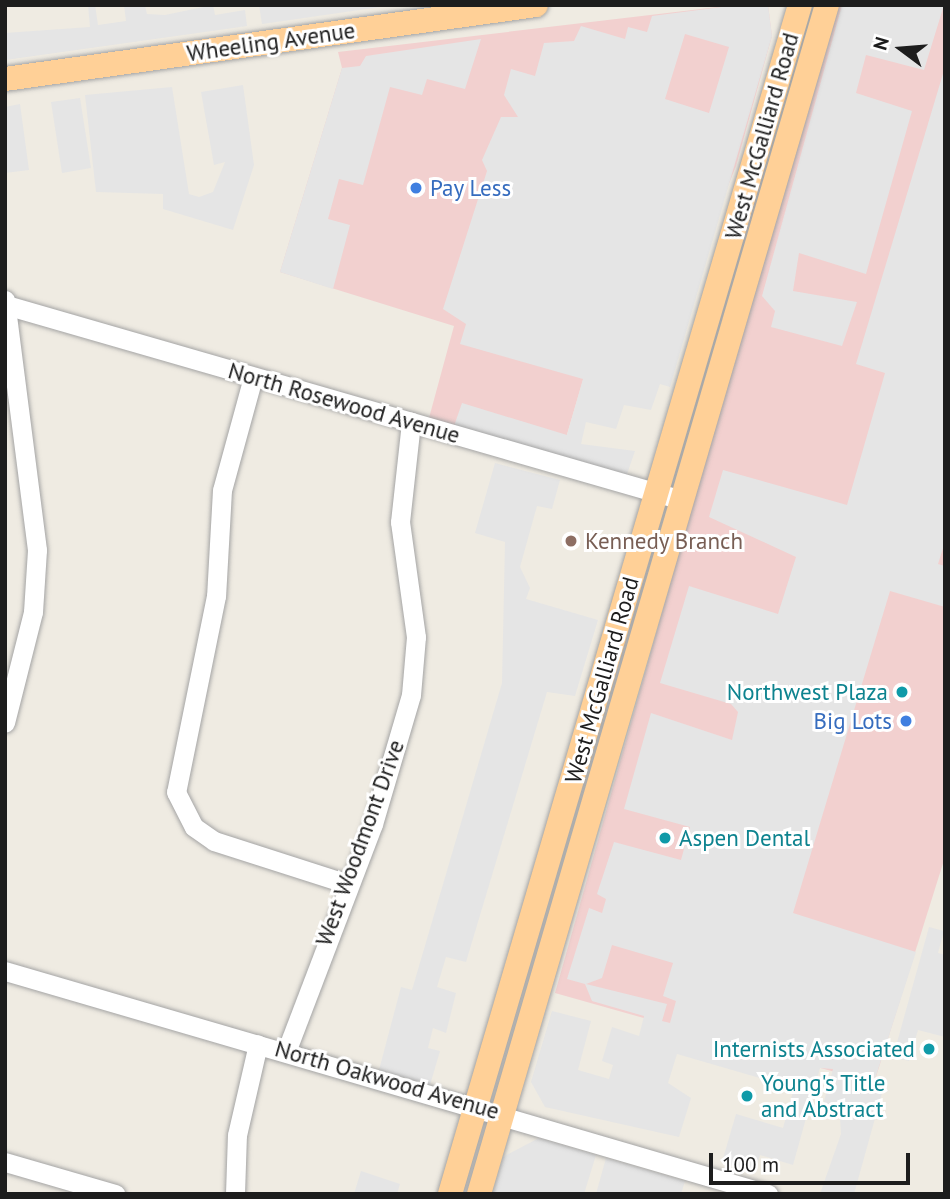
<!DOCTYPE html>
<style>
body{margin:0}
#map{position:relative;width:950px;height:1199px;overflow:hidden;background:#efebe2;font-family:"PT Sans",sans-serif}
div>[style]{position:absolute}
.commercial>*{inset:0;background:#f2d0cf}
.parking>*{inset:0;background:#e5e5e5}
.roads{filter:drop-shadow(0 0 2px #a4a4a4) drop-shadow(0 0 2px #a4a4a4)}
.minor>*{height:19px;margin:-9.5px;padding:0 9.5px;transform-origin:9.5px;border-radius:9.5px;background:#fff}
.major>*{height:24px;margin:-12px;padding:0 12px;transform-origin:12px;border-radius:12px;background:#ffd097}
.dots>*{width:19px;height:19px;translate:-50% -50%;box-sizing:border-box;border:4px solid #fff;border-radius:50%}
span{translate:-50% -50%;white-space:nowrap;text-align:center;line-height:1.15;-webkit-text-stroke:6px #fff;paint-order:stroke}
.street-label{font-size:23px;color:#1d1d1d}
.shop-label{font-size:23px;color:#366cbe}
.left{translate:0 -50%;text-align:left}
.right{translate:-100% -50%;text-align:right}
.education-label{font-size:23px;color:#785e54}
.culture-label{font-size:23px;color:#0d838f}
.frame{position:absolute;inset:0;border:7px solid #1d1d1d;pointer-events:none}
.north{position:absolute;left:866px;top:14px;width:70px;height:70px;-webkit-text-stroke:5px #fff;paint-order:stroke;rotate:286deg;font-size:19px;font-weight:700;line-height:28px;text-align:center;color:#1d1d1d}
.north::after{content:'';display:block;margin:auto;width:24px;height:32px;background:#1d1d1d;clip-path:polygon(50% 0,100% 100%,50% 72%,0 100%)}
.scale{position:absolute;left:709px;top:1153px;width:201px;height:32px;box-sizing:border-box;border:4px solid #1d1d1d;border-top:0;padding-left:9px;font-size:21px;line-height:24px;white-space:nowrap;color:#1d1d1d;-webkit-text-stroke:5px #fff;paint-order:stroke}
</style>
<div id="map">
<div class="commercial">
<i style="clip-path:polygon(735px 5px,768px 5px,772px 36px,736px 166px,724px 196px,588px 363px,560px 458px,429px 418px,454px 326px,280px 272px,342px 68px,338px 52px)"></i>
<i style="clip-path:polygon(833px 5px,945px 5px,945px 857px,874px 1083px,555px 993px)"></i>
</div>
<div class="parking">
<i style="clip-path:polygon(88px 5px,95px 5px,98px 25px,126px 21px,124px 5px,145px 5px,147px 14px,165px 15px,213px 5px,215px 15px,245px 10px,247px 26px,5px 60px,5px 33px,90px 27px)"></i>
<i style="clip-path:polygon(259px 5px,394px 5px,262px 24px)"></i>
<i style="clip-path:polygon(evenodd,737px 5px,768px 5px,772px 36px,670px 387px,660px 384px,651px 410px,624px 405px,616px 429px,586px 422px,581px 444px,635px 451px,626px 477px,454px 426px,462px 403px,567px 435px,583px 379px,460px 344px,466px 324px,443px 309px,487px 171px,482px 160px,501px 117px,518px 117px,504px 95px,511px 69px,535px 76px,544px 43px,574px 41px,581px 26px,625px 39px,628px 27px,647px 32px,652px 16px,737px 5px,685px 34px,729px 47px,709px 113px,665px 99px,685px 34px)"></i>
<i style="clip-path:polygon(842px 5px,944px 5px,924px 70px,866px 55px,856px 93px,912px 111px,866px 274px,799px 253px,793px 291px,857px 302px,842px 346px,771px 327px,775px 311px,762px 296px)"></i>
<i style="clip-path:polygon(481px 39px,465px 89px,427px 79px,422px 95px,390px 87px,363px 185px,339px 179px,328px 219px,350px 225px,333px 289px,280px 272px,342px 68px,360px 66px,366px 56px)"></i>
<i style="clip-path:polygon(evenodd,945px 67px,945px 542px,938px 564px,945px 566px,945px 607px,890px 591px,793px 913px,916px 952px,874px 1082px,884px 1086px,854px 1194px,820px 1194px,841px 1134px,840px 1118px,821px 1112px,833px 1069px,820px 1068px,793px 1165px,760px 1155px,755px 1172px,722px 1162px,736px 1114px,783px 1128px,794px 1088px,677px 1054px,668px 1083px,691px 1098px,679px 1137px,545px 1107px,531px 1082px,552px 1011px,591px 1021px,578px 1070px,609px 1079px,613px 1065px,602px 1061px,612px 1027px,639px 1036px,644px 1016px,592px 1001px,585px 984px,567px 979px,589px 908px,602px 913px,606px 899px,597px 894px,614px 842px,681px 860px,690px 827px,624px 809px,651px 713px,732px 740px,738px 712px,731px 704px,660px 683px,689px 586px,778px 614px,796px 557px,709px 517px,723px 470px,847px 505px,885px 373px,856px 364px,945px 67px,612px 945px,673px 963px,663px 996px,676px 1001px,670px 1023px,662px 1021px,667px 1004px,586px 984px,602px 978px,612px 945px)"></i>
<i style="clip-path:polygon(243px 85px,254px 165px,233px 230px,163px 209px,163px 194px,96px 192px,85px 95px,172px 87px,189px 194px,199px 197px,213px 192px,225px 162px,214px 165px,201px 92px)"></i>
<i style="clip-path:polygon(80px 98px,91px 168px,62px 173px,51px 102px)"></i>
<i style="clip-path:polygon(20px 104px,29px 170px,5px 173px,5px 107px)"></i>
<i style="clip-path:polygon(495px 463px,560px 480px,552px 509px,537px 506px,520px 567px,530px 588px,526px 599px,598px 620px,575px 696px,547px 692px,466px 962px,446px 957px,437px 987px,456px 993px,446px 1033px,433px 1028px,428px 1048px,440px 1051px,430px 1085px,379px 1070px,401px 987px,412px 990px,502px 683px,505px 542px,475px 533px)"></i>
<i style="clip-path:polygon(929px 927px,944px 931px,938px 953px,945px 955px,945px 1037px,918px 1030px,909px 1061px,893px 1057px)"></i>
<i style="clip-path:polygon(539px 1138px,596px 1155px,584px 1194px,493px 1194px,503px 1157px)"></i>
<i style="clip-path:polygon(606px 1158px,685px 1181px,681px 1194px,596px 1194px)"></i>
<i style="clip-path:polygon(361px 1171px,400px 1184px,397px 1194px,354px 1194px)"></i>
</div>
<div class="roads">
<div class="minor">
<i style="left:5px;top:300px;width:252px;rotate:82.7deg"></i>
<i style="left:37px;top:550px;width:62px;rotate:93.7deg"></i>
<i style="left:33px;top:612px;width:114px;rotate:104.2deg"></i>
<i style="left:6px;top:305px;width:704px;rotate:16.09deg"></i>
<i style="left:253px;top:377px;width:117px;rotate:105.3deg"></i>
<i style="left:222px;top:490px;width:106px;rotate:93.2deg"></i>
<i style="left:216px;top:596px;width:200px;rotate:101.5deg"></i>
<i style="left:176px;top:792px;width:39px;rotate:63deg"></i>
<i style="left:194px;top:827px;width:24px;rotate:35deg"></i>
<i style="left:214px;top:841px;width:141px;rotate:17.8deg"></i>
<i style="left:5px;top:971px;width:795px;rotate:16.29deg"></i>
<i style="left:286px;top:1052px;width:244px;rotate:-69.1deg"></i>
<i style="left:373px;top:824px;width:134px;rotate:-73.6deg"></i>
<i style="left:411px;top:695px;width:58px;rotate:-85.1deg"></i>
<i style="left:416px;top:637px;width:116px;rotate:-97.9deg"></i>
<i style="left:400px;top:522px;width:101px;rotate:-83.7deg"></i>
<i style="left:5px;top:1162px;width:115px;rotate:16.2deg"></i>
<i style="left:235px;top:1194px;width:59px;rotate:-88.1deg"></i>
<i style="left:237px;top:1135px;width:93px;rotate:-77deg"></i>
</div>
<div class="major">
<i style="left:5px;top:79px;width:536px;rotate:-7.93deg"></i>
<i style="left:450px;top:1194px;width:1239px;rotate:-73.6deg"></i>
<i style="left:479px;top:1194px;width:1239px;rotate:-73.69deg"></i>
</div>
</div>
<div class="dots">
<i style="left:416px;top:188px;background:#3f7fe0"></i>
<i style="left:571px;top:541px;background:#8d6e63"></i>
<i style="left:902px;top:692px;background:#0f9aa8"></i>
<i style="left:906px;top:721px;background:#3f7fe0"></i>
<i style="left:665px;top:838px;background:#0f9aa8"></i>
<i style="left:929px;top:1049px;background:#0f9aa8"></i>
<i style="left:747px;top:1096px;background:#0f9aa8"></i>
</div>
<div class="street-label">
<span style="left:271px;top:42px;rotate:-8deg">Wheeling Avenue</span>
<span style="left:762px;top:136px;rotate:-74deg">West McGalliard Road</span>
<span style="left:344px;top:403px;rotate:16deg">North Rosewood Avenue</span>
<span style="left:602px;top:680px;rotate:-74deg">West McGalliard Road</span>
<span style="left:360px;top:843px;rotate:-70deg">West Woodmont Drive</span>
<span style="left:387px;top:1080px;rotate:16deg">North Oakwood Avenue</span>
</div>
<div class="shop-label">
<span class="left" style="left:430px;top:188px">Pay Less</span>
<span class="right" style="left:892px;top:721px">Big Lots</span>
</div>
<div class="education-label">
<span class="left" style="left:585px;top:541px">Kennedy Branch</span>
</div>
<div class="culture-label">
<span class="right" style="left:888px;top:692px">Northwest Plaza</span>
<span class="left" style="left:679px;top:838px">Aspen Dental</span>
<span class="right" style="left:915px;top:1049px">Internists Associated</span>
<span class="left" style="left:761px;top:1096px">Young's Title<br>and Abstract</span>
</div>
<div class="frame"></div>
<div class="north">N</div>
<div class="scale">100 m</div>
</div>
